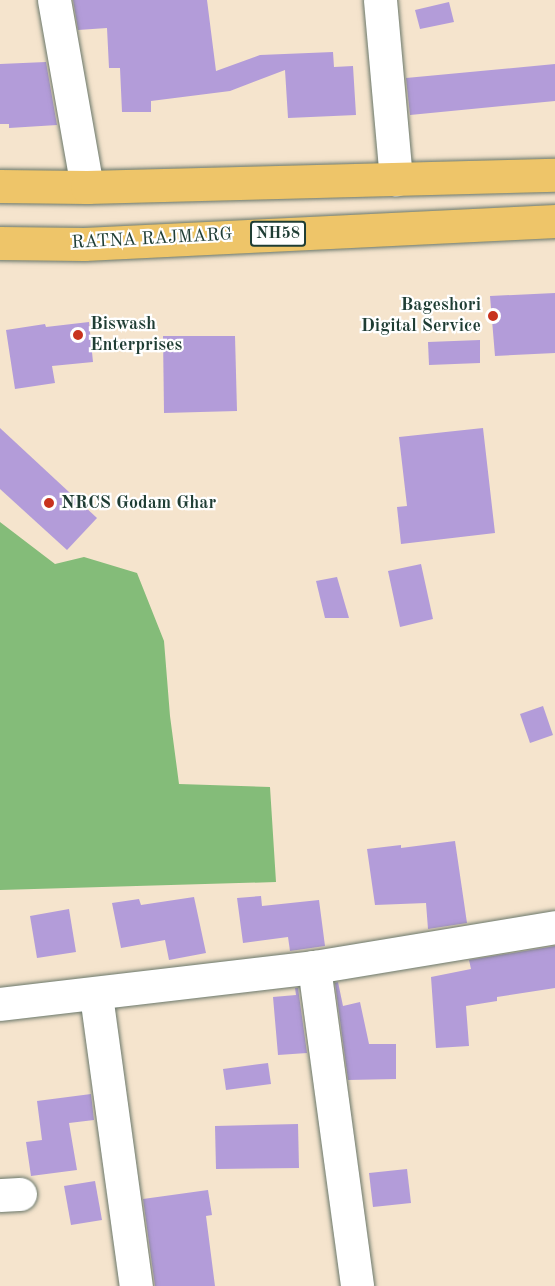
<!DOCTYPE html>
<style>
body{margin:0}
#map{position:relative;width:555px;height:1286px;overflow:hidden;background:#f5e4cd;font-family:"Old Standard TT",serif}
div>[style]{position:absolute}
.forest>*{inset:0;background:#84bc79}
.building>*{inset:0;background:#b39cd9}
.roads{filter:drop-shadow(0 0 2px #6a776a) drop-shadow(0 0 2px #6a776a)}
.minor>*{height:33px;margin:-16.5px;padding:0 16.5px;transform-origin:16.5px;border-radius:16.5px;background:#fff}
.highway>*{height:33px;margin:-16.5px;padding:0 16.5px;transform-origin:16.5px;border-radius:16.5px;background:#eec569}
.dots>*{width:16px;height:16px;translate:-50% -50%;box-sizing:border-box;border:3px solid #fff;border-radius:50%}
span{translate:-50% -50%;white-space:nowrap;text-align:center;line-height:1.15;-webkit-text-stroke:4.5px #fff;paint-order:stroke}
.shield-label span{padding:2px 4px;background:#fff;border:2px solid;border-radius:4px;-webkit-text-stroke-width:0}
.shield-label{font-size:16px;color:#1f3d34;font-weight:700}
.street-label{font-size:18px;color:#1f3d34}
.poi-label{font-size:18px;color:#1f3d34;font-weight:700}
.right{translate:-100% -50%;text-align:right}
.left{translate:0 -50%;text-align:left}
</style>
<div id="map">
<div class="forest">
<i style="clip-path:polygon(0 522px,55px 564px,84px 557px,137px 573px,164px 641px,170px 716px,179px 784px,270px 787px,276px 882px,0 890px)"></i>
</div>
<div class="building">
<i style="clip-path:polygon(73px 0,207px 0,216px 71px,260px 55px,333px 52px,334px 67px,353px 66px,356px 115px,288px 118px,285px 70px,230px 91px,151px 101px,151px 112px,122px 112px,120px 68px,109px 68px,107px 28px,78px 30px)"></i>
<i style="clip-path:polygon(449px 2px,454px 22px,420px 29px,415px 10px)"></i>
<i style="clip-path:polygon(46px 62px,57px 125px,9px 128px,9px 124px,0 124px,0 64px)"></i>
<i style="clip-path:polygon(555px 64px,555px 101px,410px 115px,406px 78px)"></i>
<i style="clip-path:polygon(555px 293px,555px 353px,495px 356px,490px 296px)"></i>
<i style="clip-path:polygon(89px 322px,93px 362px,52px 366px,55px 383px,15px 389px,6px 330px,45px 324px,46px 327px)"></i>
<i style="clip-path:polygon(163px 336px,235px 336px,237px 411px,164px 413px)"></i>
<i style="clip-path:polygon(480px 340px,480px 363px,429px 365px,428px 342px)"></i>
<i style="clip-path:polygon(0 428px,97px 518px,67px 550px,0 489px)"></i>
<i style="clip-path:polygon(483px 428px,495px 533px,401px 544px,397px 507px,407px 506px,399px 437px)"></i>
<i style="clip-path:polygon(421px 564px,433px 619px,400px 627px,388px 571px)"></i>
<i style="clip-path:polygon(337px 577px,349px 618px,325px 618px,316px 581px)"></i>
<i style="clip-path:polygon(543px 706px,553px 735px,530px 743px,520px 714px)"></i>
<i style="clip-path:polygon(455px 841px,467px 923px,428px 929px,426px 903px,375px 905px,367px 849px,401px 845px,401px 848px)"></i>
<i style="clip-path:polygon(261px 896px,262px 906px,319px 900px,325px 946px,290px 951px,288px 937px,243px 943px,237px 898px)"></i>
<i style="clip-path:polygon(194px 897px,206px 953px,169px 960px,165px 940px,121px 948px,112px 903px,139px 899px,141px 905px)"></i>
<i style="clip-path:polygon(69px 909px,76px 952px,37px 958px,30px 916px)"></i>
<i style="clip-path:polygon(555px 946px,555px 988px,497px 997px,497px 1001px,466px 1006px,469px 1046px,436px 1048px,431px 977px,471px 969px,469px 960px)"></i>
<i style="clip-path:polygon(338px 982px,343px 1006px,360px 1002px,369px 1044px,396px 1044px,396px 1079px,348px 1080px,335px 983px)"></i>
<i style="clip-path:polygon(295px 988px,298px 988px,307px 1053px,278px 1055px,273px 997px,296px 995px)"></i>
<i style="clip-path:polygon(268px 1063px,271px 1084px,226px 1090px,223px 1069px)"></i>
<i style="clip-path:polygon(91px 1094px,94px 1120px,69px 1123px,77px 1170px,31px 1176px,26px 1142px,42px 1140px,37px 1101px)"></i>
<i style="clip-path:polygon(298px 1124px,299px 1168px,216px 1169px,215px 1126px)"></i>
<i style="clip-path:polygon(407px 1169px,411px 1203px,373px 1207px,369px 1173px)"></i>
<i style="clip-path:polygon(95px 1181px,102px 1220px,71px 1225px,64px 1186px)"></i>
<i style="clip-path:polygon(208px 1190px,212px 1215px,206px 1216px,215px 1286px,155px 1286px,143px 1199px)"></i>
</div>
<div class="roads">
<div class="minor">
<i style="left:54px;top:0;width:190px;rotate:80deg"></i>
<i style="left:380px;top:0;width:180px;rotate:84.9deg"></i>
<i style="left:314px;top:967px;width:322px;rotate:82.3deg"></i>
<i style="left:96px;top:995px;width:294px;rotate:82.2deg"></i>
<i style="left:0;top:1004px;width:316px;rotate:-6.7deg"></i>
<i style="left:314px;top:967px;width:244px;rotate:-9.4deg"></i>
<i style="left:0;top:1195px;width:20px;rotate:-3deg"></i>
</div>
<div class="highway">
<i style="left:0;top:186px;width:87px;rotate:0.7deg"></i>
<i style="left:87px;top:187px;width:468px;rotate:-1.5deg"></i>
<i style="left:0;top:243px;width:84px;rotate:0.7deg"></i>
<i style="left:84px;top:244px;width:472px;rotate:-2.8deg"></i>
</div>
</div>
<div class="dots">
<i style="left:493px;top:316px;background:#c8321e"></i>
<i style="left:78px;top:335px;background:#c8321e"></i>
<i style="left:49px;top:503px;background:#c8321e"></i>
</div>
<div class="shield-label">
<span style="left:278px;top:234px">NH58</span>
</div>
<div class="street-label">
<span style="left:152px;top:239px;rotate:-3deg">RATNA RAJMARG</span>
</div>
<div class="poi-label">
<span class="right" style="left:481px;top:316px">Bageshori<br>Digital Service</span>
<span class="left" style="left:90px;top:335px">Biswash<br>Enterprises</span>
<span class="left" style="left:61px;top:503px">NRCS Godam Ghar</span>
</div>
</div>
